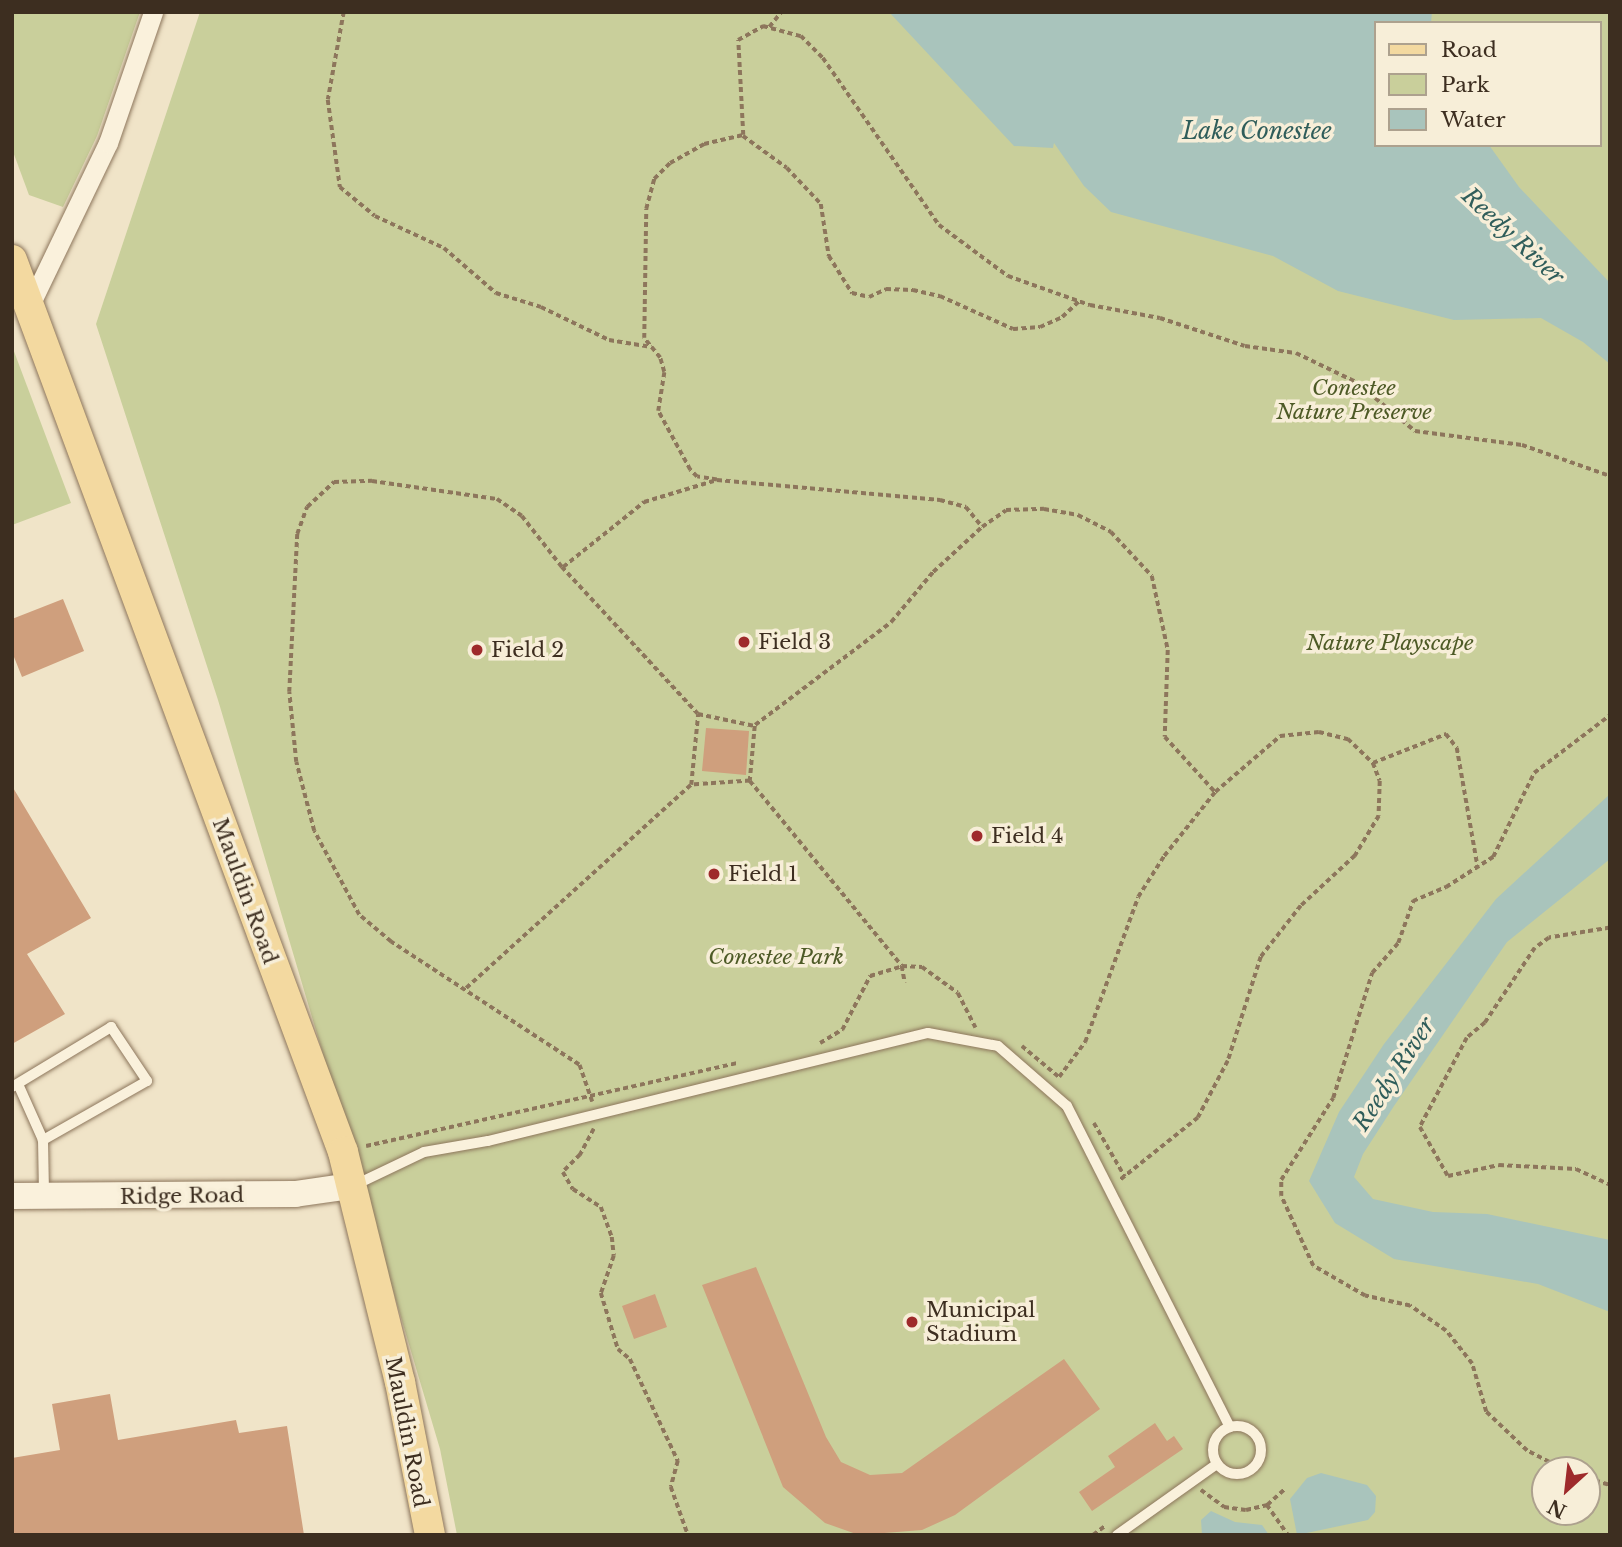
<!DOCTYPE html>
<style>
body{margin:0}
#map{position:relative;width:1622px;height:1547px;overflow:hidden;background:#f0e4c8;font-family:"Libre Baskerville",serif}
div>[style]{position:absolute}
.green>*{inset:0;background:#c9cf9b}
.water>*{inset:0;background:#a9c4bc}
.building>*{inset:0;background:#cf9f7d}
.path>*{height:3.5px;margin-top:-1.75px;transform-origin:0;background:repeating-linear-gradient(90deg,#8d765c 0 5px,transparent 0 8.5px)}
.roads{filter:drop-shadow(0 0 2px #8d765c) drop-shadow(0 0 2px #8d765c)}
.lane>*{height:10px;margin:-5px;padding:0 5px;transform-origin:5px;border-radius:5px;background:#faf1dc}
.lane>.ring{margin:-5px;padding:0;box-sizing:content-box;background:none;border:10px solid #faf1dc;border-radius:50%}
.street>*{height:19px;margin:-9.5px;padding:0 9.5px;transform-origin:9.5px;border-radius:9.5px;background:#faf1dc}
.secondary>*{height:26px;margin:-13px;padding:0 13px;transform-origin:13px;border-radius:13px;background:#faf1dc}
.primary>*{height:30px;margin:-15px;padding:0 15px;transform-origin:15px;border-radius:15px;background:#f3d9a0}
.dots>*{width:19px;height:19px;translate:-50% -50%;box-sizing:border-box;border:4px solid #f7eed8;border-radius:50%}
span{translate:-50% -50%;white-space:nowrap;text-align:center;line-height:1.15;-webkit-text-stroke:7px #f7eed8;paint-order:stroke}
.park-label{font-size:21px;color:#4d5a26;font-style:italic}
.poi-label{font-size:21px;color:#3d2e20}
.left{translate:0 -50%;text-align:left}
.street-label{font-size:21px;color:#3d2e20}
.water-label{font-size:23px;color:#2f5d5a;font-style:italic}
.frame{position:absolute;inset:0;border:14px solid #3d2e20;pointer-events:none}
.legend{position:absolute;left:1374px;top:21px;width:228px;height:126px;box-sizing:border-box;background:#f7eed8;border:2px solid #ada18e;margin:0;padding:9px 12px;list-style:none;font-size:21px;color:#3d2e20}
.legend li{display:flex;align-items:center;gap:14px;height:35px}
.legend b{width:35px;border:2px solid #ada18e}
.north{position:absolute;left:1531px;top:1456px;width:70px;height:70px;box-sizing:border-box;background:#f7eed8;border:2px solid #ada18e;border-radius:50%;rotate:207deg;font-size:19px;font-weight:700;line-height:28px;text-align:center;color:#3d2e20}
.north::after{content:'';display:block;margin:auto;width:24px;height:32px;background:#9e2a2b;clip-path:polygon(50% 0,100% 100%,50% 72%,0 100%)}
</style>
<div id="map">
<div class="green">
<i style="clip-path:polygon(12px 12px,140px 12px,97px 136px,63px 207px,29px 195px,12px 149px)"></i>
<i style="clip-path:polygon(evenodd,200px 12px,1610px 12px,1610px 1535px,457px 1535px,440px 1449px,218px 700px,96px 324px,200px 12px,1375px 23px,1599px 23px,1599px 145px,1375px 145px,1375px 23px,200px 12px,1545px 1470px,1587px 1470px,1587px 1512px,1545px 1512px,1545px 1470px)"></i>
<i style="clip-path:polygon(12px 346px,71px 503px,12px 525px)"></i>
</div>
<div class="water">
<i style="clip-path:polygon(889px 12px,1432px 12px,1431px 23px,1375px 23px,1375px 145px,1489px 145px,1519px 187px,1610px 283px,1610px 364px,1583px 342px,1541px 318px,1454px 320px,1338px 291px,1273px 256px,1111px 212px,1084px 186px,1054px 143px,1053px 148px,1014px 146px)"></i>
<i style="clip-path:polygon(1610px 794px,1610px 859px,1507px 942px,1394px 1106px,1363px 1154px,1354px 1177px,1373px 1199px,1433px 1212px,1487px 1214px,1610px 1240px,1610px 1312px,1538px 1284px,1394px 1259px,1335px 1223px,1309px 1181px,1339px 1112px,1384px 1044px,1496px 899px)"></i>
<i style="clip-path:polygon(1321px 1473px,1367px 1485px,1376px 1496px,1375px 1512px,1368px 1520px,1297px 1535px,1290px 1499px,1307px 1478px)"></i>
<i style="clip-path:polygon(1211px 1511px,1235px 1522px,1262px 1525px,1269px 1535px,1202px 1535px,1201px 1520px)"></i>
</div>
<div class="building">
<i style="clip-path:polygon(63px 599px,84px 651px,22px 677px,12px 652px,12px 619px)"></i>
<i style="clip-path:polygon(706px 728px,749px 731px,746px 775px,702px 771px)"></i>
<i style="clip-path:polygon(12px 786px,91px 918px,27px 954px,65px 1014px,12px 1044px)"></i>
<i style="clip-path:polygon(756px 1267px,826px 1437px,841px 1462px,870px 1475px,902px 1473px,1064px 1359px,1100px 1409px,955px 1515px,922px 1530px,859px 1535px,825px 1523px,783px 1487px,702px 1285px)"></i>
<i style="clip-path:polygon(655px 1294px,667px 1327px,634px 1339px,622px 1306px)"></i>
<i style="clip-path:polygon(110px 1394px,118px 1440px,236px 1420px,239px 1433px,287px 1426px,304px 1535px,12px 1535px,12px 1458px,60px 1450px,52px 1404px)"></i>
<i style="clip-path:polygon(1155px 1423px,1167px 1441px,1174px 1436px,1183px 1449px,1092px 1511px,1079px 1492px,1115px 1467px,1108px 1456px)"></i>
</div>
<div class="path">
<i style="left:344px;top:12px;width:89px;rotate:100.3deg"></i>
<i style="left:328px;top:100px;width:88px;rotate:82.1deg"></i>
<i style="left:340px;top:187px;width:45px;rotate:39.6deg"></i>
<i style="left:375px;top:216px;width:76px;rotate:24.9deg"></i>
<i style="left:444px;top:248px;width:69px;rotate:40.9deg"></i>
<i style="left:496px;top:293px;width:47px;rotate:17.3deg"></i>
<i style="left:541px;top:307px;width:76px;rotate:25.9deg"></i>
<i style="left:609px;top:340px;width:43px;rotate:9.5deg"></i>
<i style="left:769px;top:27px;width:19px;rotate:-51deg"></i>
<i style="left:743px;top:136px;width:54px;rotate:36deg"></i>
<i style="left:787px;top:168px;width:50px;rotate:46.6deg"></i>
<i style="left:821px;top:204px;width:53px;rotate:81.3deg"></i>
<i style="left:829px;top:256px;width:44px;rotate:58.1deg"></i>
<i style="left:852px;top:293px;width:17px;rotate:13deg"></i>
<i style="left:869px;top:297px;width:19px;rotate:-25deg"></i>
<i style="left:886px;top:289px;width:27px;rotate:2deg"></i>
<i style="left:913px;top:290px;width:28px;rotate:13deg"></i>
<i style="left:940px;top:296px;width:80px;rotate:24.3deg"></i>
<i style="left:1013px;top:329px;width:27px;rotate:-4deg"></i>
<i style="left:1040px;top:327px;width:24px;rotate:-24deg"></i>
<i style="left:1062px;top:317px;width:23px;rotate:-43deg"></i>
<i style="left:717px;top:480px;width:20px;rotate:-171deg"></i>
<i style="left:697px;top:477px;width:10px;rotate:-135deg"></i>
<i style="left:690px;top:470px;width:67px;rotate:-118.5deg"></i>
<i style="left:658px;top:411px;width:39px;rotate:-81deg"></i>
<i style="left:664px;top:372px;width:15px;rotate:-106deg"></i>
<i style="left:660px;top:358px;width:26px;rotate:-129deg"></i>
<i style="left:644px;top:338px;width:129px;rotate:-89.1deg"></i>
<i style="left:646px;top:209px;width:31px;rotate:-75deg"></i>
<i style="left:654px;top:179px;width:23px;rotate:-45deg"></i>
<i style="left:670px;top:163px;width:39px;rotate:-29deg"></i>
<i style="left:704px;top:144px;width:40px;rotate:-13deg"></i>
<i style="left:743px;top:135px;width:95px;rotate:-93deg"></i>
<i style="left:738px;top:40px;width:29px;rotate:-29deg"></i>
<i style="left:763px;top:26px;width:39px;rotate:15deg"></i>
<i style="left:801px;top:36px;width:31px;rotate:45deg"></i>
<i style="left:823px;top:58px;width:203px;rotate:55.2deg"></i>
<i style="left:939px;top:225px;width:86px;rotate:36.5deg"></i>
<i style="left:1008px;top:276px;width:87px;rotate:19.5deg"></i>
<i style="left:1090px;top:305px;width:71px;rotate:10.5deg"></i>
<i style="left:1160px;top:318px;width:89px;rotate:18.2deg"></i>
<i style="left:1245px;top:346px;width:51px;rotate:7.8deg"></i>
<i style="left:1296px;top:353px;width:67px;rotate:25.8deg"></i>
<i style="left:1356px;top:382px;width:77px;rotate:39.7deg"></i>
<i style="left:1415px;top:431px;width:108px;rotate:7.5deg"></i>
<i style="left:1522px;top:445px;width:93px;rotate:19.4deg"></i>
<i style="left:563px;top:567px;width:104px;rotate:-38.7deg"></i>
<i style="left:644px;top:502px;width:76px;rotate:-16.8deg"></i>
<i style="left:717px;top:480px;width:224px;rotate:5.1deg"></i>
<i style="left:940px;top:500px;width:27px;rotate:15deg"></i>
<i style="left:966px;top:507px;width:26px;rotate:51deg"></i>
<i style="left:982px;top:527px;width:29px;rotate:-35deg"></i>
<i style="left:1006px;top:510px;width:38px;rotate:-2deg"></i>
<i style="left:1044px;top:509px;width:35px;rotate:10deg"></i>
<i style="left:1078px;top:515px;width:37px;rotate:27deg"></i>
<i style="left:1111px;top:532px;width:60px;rotate:47deg"></i>
<i style="left:1152px;top:576px;width:76px;rotate:77.8deg"></i>
<i style="left:1168px;top:650px;width:87px;rotate:92deg"></i>
<i style="left:1165px;top:737px;width:74px;rotate:47.7deg"></i>
<i style="left:755px;top:725px;width:171px;rotate:-37.1deg"></i>
<i style="left:891px;top:622px;width:65px;rotate:-50deg"></i>
<i style="left:933px;top:572px;width:67px;rotate:-42.6deg"></i>
<i style="left:1373px;top:763px;width:79px;rotate:-21.7deg"></i>
<i style="left:1446px;top:734px;width:18px;rotate:52deg"></i>
<i style="left:1457px;top:748px;width:122px;rotate:80.1deg"></i>
<i style="left:750px;top:781px;width:239px;rotate:50.6deg"></i>
<i style="left:902px;top:966px;width:17px;rotate:80deg"></i>
<i style="left:1610px;top:928px;width:62px;rotate:170.7deg"></i>
<i style="left:1549px;top:938px;width:17px;rotate:144deg"></i>
<i style="left:1535px;top:948px;width:90px;rotate:123.7deg"></i>
<i style="left:1485px;top:1023px;width:23px;rotate:140deg"></i>
<i style="left:1467px;top:1038px;width:101px;rotate:117.8deg"></i>
<i style="left:1420px;top:1127px;width:56px;rotate:60.3deg"></i>
<i style="left:1448px;top:1176px;width:52px;rotate:-12.2deg"></i>
<i style="left:1499px;top:1165px;width:77px;rotate:3deg"></i>
<i style="left:1576px;top:1169px;width:38px;rotate:25deg"></i>
<i style="left:466px;top:988px;width:303px;rotate:-42.1deg"></i>
<i style="left:820px;top:1043px;width:26px;rotate:-31deg"></i>
<i style="left:842px;top:1030px;width:61px;rotate:-62.6deg"></i>
<i style="left:870px;top:976px;width:34px;rotate:-17deg"></i>
<i style="left:902px;top:966px;width:20px;rotate:3deg"></i>
<i style="left:922px;top:967px;width:44px;rotate:35.8deg"></i>
<i style="left:958px;top:993px;width:39px;rotate:63deg"></i>
<i style="left:1022px;top:1046px;width:48px;rotate:40deg"></i>
<i style="left:1059px;top:1077px;width:44px;rotate:-53.4deg"></i>
<i style="left:1085px;top:1042px;width:154px;rotate:-69.9deg"></i>
<i style="left:1138px;top:897px;width:49px;rotate:-57.6deg"></i>
<i style="left:1164px;top:856px;width:82px;rotate:-51.4deg"></i>
<i style="left:1215px;top:792px;width:86px;rotate:-40.7deg"></i>
<i style="left:1280px;top:736px;width:39px;rotate:-6deg"></i>
<i style="left:1319px;top:732px;width:30px;rotate:14deg"></i>
<i style="left:1348px;top:739px;width:35px;rotate:44deg"></i>
<i style="left:1373px;top:763px;width:19px;rotate:69deg"></i>
<i style="left:1380px;top:781px;width:35px;rotate:92deg"></i>
<i style="left:1379px;top:816px;width:47px;rotate:121deg"></i>
<i style="left:1355px;top:856px;width:74px;rotate:137.2deg"></i>
<i style="left:1301px;top:906px;width:65px;rotate:128.1deg"></i>
<i style="left:1261px;top:957px;width:109px;rotate:107.6deg"></i>
<i style="left:1228px;top:1061px;width:64px;rotate:117.8deg"></i>
<i style="left:1198px;top:1118px;width:101px;rotate:141.4deg"></i>
<i style="left:592px;top:1102px;width:39px;rotate:-109deg"></i>
<i style="left:579px;top:1065px;width:225px;rotate:-146.8deg"></i>
<i style="left:391px;top:942px;width:42px;rotate:-139.8deg"></i>
<i style="left:359px;top:915px;width:95px;rotate:-118.2deg"></i>
<i style="left:314px;top:831px;width:71px;rotate:-104.6deg"></i>
<i style="left:296px;top:762px;width:70px;rotate:-95.7deg"></i>
<i style="left:289px;top:692px;width:158px;rotate:-87.1deg"></i>
<i style="left:297px;top:534px;width:29px;rotate:-70deg"></i>
<i style="left:307px;top:507px;width:37px;rotate:-43deg"></i>
<i style="left:334px;top:482px;width:38px;rotate:-2deg"></i>
<i style="left:372px;top:481px;width:126px;rotate:8.2deg"></i>
<i style="left:497px;top:499px;width:30px;rotate:34deg"></i>
<i style="left:522px;top:516px;width:65px;rotate:51.9deg"></i>
<i style="left:562px;top:567px;width:200px;rotate:47.2deg"></i>
<i style="left:698px;top:714px;width:58px;rotate:11.9deg"></i>
<i style="left:755px;top:726px;width:55px;rotate:95.2deg"></i>
<i style="left:750px;top:781px;width:59px;rotate:176.1deg"></i>
<i style="left:691px;top:785px;width:71px;rotate:-84.4deg"></i>
<i style="left:1094px;top:1123px;width:62px;rotate:60.1deg"></i>
<i style="left:594px;top:1129px;width:30px;rotate:118deg"></i>
<i style="left:580px;top:1155px;width:24px;rotate:135deg"></i>
<i style="left:563px;top:1172px;width:20px;rotate:60deg"></i>
<i style="left:573px;top:1189px;width:33px;rotate:33deg"></i>
<i style="left:601px;top:1207px;width:32px;rotate:70deg"></i>
<i style="left:612px;top:1237px;width:19px;rotate:84deg"></i>
<i style="left:614px;top:1256px;width:39px;rotate:109deg"></i>
<i style="left:601px;top:1293px;width:59px;rotate:73.1deg"></i>
<i style="left:618px;top:1349px;width:16px;rotate:40deg"></i>
<i style="left:630px;top:1359px;width:113px;rotate:64.8deg"></i>
<i style="left:678px;top:1461px;width:27px;rotate:105deg"></i>
<i style="left:671px;top:1487px;width:51px;rotate:70.5deg"></i>
<i style="left:366px;top:1146px;width:381px;rotate:-12.6deg"></i>
<i style="left:1564px;top:1470px;width:42px;rotate:-152.8deg"></i>
<i style="left:1527px;top:1451px;width:57px;rotate:-136.4deg"></i>
<i style="left:1486px;top:1412px;width:50px;rotate:-106.3deg"></i>
<i style="left:1472px;top:1364px;width:42px;rotate:-128.2deg"></i>
<i style="left:1446px;top:1331px;width:44px;rotate:-145.2deg"></i>
<i style="left:1410px;top:1306px;width:46px;rotate:-167.5deg"></i>
<i style="left:1365px;top:1296px;width:60px;rotate:-150deg"></i>
<i style="left:1313px;top:1266px;width:77px;rotate:-114.6deg"></i>
<i style="left:1281px;top:1196px;width:16px;rotate:-90deg"></i>
<i style="left:1281px;top:1180px;width:97px;rotate:-57.6deg"></i>
<i style="left:1333px;top:1098px;width:131px;rotate:-72.7deg"></i>
<i style="left:1372px;top:973px;width:40px;rotate:-49deg"></i>
<i style="left:1398px;top:943px;width:45px;rotate:-70.3deg"></i>
<i style="left:1413px;top:901px;width:36px;rotate:-23deg"></i>
<i style="left:1446px;top:887px;width:56px;rotate:-32.6deg"></i>
<i style="left:1493px;top:857px;width:93px;rotate:-64deg"></i>
<i style="left:1534px;top:773px;width:96px;rotate:-37.3deg"></i>
<i style="left:1587px;top:1478px;width:24px;rotate:17deg"></i>
<i style="left:1201px;top:1490px;width:29px;rotate:36deg"></i>
<i style="left:1224px;top:1507px;width:22px;rotate:8deg"></i>
<i style="left:1246px;top:1510px;width:22px;rotate:-13deg"></i>
<i style="left:1267px;top:1505px;width:25px;rotate:-42deg"></i>
<i style="left:1267px;top:1505px;width:37px;rotate:55deg"></i>
<i style="left:1093px;top:1535px;width:15px;rotate:-37deg"></i>
</div>
<div class="roads">
<div class="lane">
<i style="left:18px;top:1084px;width:61px;rotate:65.9deg"></i>
<i style="left:12px;top:1087px;width:116px;rotate:-31.2deg"></i>
<i style="left:111px;top:1027px;width:65px;rotate:56.3deg"></i>
<i style="left:147px;top:1081px;width:120px;rotate:150.4deg"></i>
<i style="left:43px;top:1140px;width:53px;rotate:88.9deg"></i>
<i style="left:355px;top:1185px;width:76px;rotate:-25.6deg"></i>
<i style="left:424px;top:1152px;width:65px;rotate:-9.8deg"></i>
<i style="left:488px;top:1141px;width:453px;rotate:-13.8deg"></i>
<i style="left:928px;top:1033px;width:71px;rotate:10.5deg"></i>
<i style="left:998px;top:1046px;width:91px;rotate:41deg"></i>
<i style="left:1067px;top:1106px;width:360px;rotate:63.1deg"></i>
<i class="ring" style="left:1213px;top:1426px;width:38px;height:38px"></i>
<i style="left:1117px;top:1535px;width:123px;rotate:-35.4deg"></i>
</div>
<div class="street">
<i style="left:29px;top:307px;width:182px;rotate:-64.3deg"></i>
<i style="left:108px;top:143px;width:139px;rotate:-71deg"></i>
</div>
<div class="secondary">
<i style="left:12px;top:1196px;width:283px;rotate:-0.4deg"></i>
<i style="left:295px;top:1194px;width:57px;rotate:-8.1deg"></i>
</div>
<div class="primary">
<i style="left:12px;top:260px;width:951px;rotate:69.64deg"></i>
<i style="left:343px;top:1152px;width:237px;rotate:76.1deg"></i>
<i style="left:400px;top:1382px;width:156px;rotate:78.9deg"></i>
</div>
</div>
<div class="dots">
<i style="left:744px;top:642px;background:#9e2a2b"></i>
<i style="left:477px;top:650px;background:#9e2a2b"></i>
<i style="left:977px;top:836px;background:#9e2a2b"></i>
<i style="left:714px;top:874px;background:#9e2a2b"></i>
<i style="left:912px;top:1322px;background:#9e2a2b"></i>
</div>
<div class="park-label">
<span style="left:1354px;top:400px">Conestee<br>Nature Preserve</span>
<span style="left:1390px;top:643px">Nature Playscape</span>
<span style="left:776px;top:957px">Conestee Park</span>
</div>
<div class="poi-label">
<span class="left" style="left:758px;top:642px">Field 3</span>
<span class="left" style="left:491px;top:650px">Field 2</span>
<span class="left" style="left:991px;top:836px">Field 4</span>
<span class="left" style="left:728px;top:874px">Field 1</span>
<span class="left" style="left:926px;top:1322px">Municipal<br>Stadium</span>
</div>
<div class="street-label">
<span style="left:245px;top:891px;rotate:70deg">Mauldin Road</span>
<span style="left:182px;top:1196px;rotate:-1deg">Ridge Road</span>
<span style="left:407px;top:1432px;rotate:79deg">Mauldin Road</span>
</div>
<div class="water-label">
<span style="left:1257px;top:131px">Lake Conestee</span>
<span style="left:1513px;top:236px;rotate:43deg">Reedy River</span>
<span style="left:1394px;top:1074px;rotate:-57deg">Reedy River</span>
</div>
<div class="frame"></div>
<ul class="legend">
<li><b style="height:9px;background:#f3d9a0"></b>Road</li>
<li><b style="height:19px;background:#c9cf9b"></b>Park</li>
<li><b style="height:19px;background:#a9c4bc"></b>Water</li>
</ul>
<div class="north">N</div>
</div>
